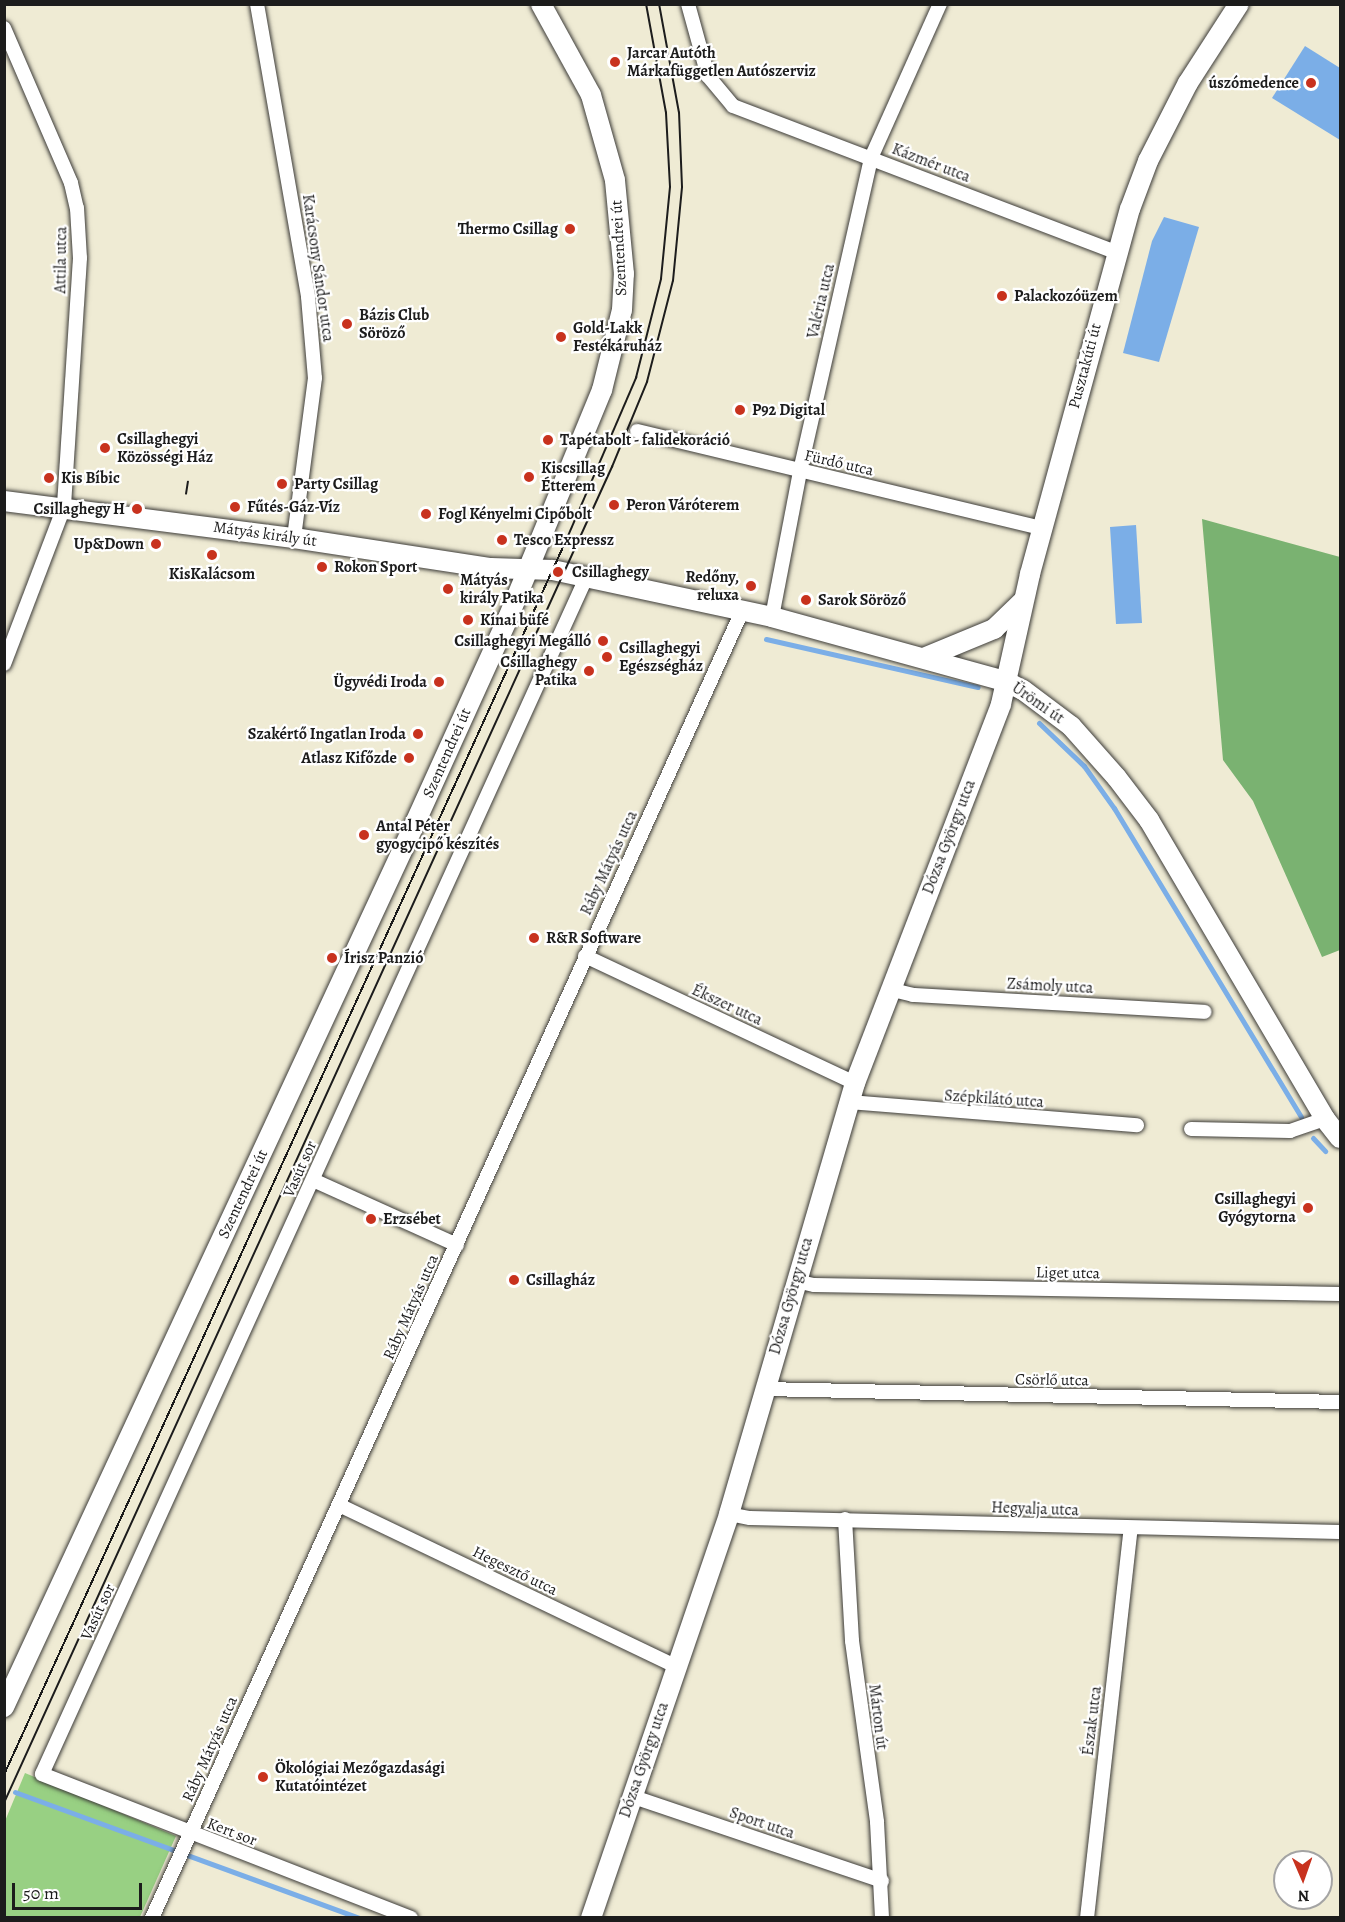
<!DOCTYPE html>
<meta charset="utf-8">
<style>
body{margin:0}
#map{position:relative;width:1345px;height:1922px;overflow:hidden;background:#efebd4;font-family:Alegreya,serif}
div>[style]{position:absolute}
.green>*{inset:0;background:#98d083}
.forest>*{inset:0;background:#7ab271}
.water>*{inset:0;background:#7baee7}
.stream>*{height:5px;margin:-2.5px;padding:0 2.5px;transform-origin:2.5px;border-radius:2.5px;background:#7baee7}
.roads{filter:drop-shadow(0 0 2px #3c3b38) drop-shadow(0 0 2px #3c3b38)}
.street>*{height:14px;margin:-7px;padding:0 7px;transform-origin:7px;border-radius:7px;background:#fff}
.secondary>*{height:20px;margin:-10px;padding:0 10px;transform-origin:10px;border-radius:10px;background:#fff}
.tram>*{height:1.5px;margin:-0.75px;padding:0 0.75px;transform-origin:0.75px;border-radius:0.75px;background:#1c1c1c}
.dots>*{width:16px;height:16px;translate:-50% -50%;box-sizing:border-box;border:3px solid #fff;border-radius:50%}
span{translate:-50% -50%;white-space:nowrap;text-align:center;line-height:1.15;-webkit-text-stroke:4.5px #fff;paint-order:stroke}
.poi-label{font-size:16px;color:#1c1c1c;font-weight:700}
.left{translate:0 -50%;text-align:left}
.right{translate:-100% -50%;text-align:right}
.street-label{font-size:16px;color:#1c1c1c}
.frame{position:absolute;inset:0;border:6px solid #1c1c1c;pointer-events:none}
.north{position:absolute;left:1273px;top:1850px;width:60px;height:60px;box-sizing:border-box;background:#fff;border:2px solid #a4a4a4;border-radius:50%;rotate:178deg;font-size:16px;font-weight:700;line-height:24px;text-align:center;color:#1c1c1c}
.north::after{content:'';display:block;margin:auto;width:21px;height:27px;background:#c8321e;clip-path:polygon(50% 0,100% 100%,50% 72%,0 100%)}
.scale{position:absolute;left:12px;top:1883px;width:130px;height:27px;box-sizing:border-box;border:3px solid #1c1c1c;border-top:0;padding-left:8px;font-size:18px;line-height:21px;white-space:nowrap;color:#1c1c1c;-webkit-text-stroke:4px #fff;paint-order:stroke}
</style>
<div id="map">
<div class="green">
<i style="clip-path:polygon(25px 1773px,176px 1836px,140px 1917px,5px 1918px,5px 1821px)"></i>
</div>
<div class="forest">
<i style="clip-path:polygon(1202px 519px,1340px 557px,1340px 950px,1322px 957px,1253px 801px,1223px 760px)"></i>
</div>
<div class="water">
<i style="clip-path:polygon(1305px 46px,1340px 68px,1340px 140px,1272px 98px)"></i>
<i style="clip-path:polygon(1164px 217px,1199px 227px,1159px 362px,1123px 353px,1152px 241px)"></i>
<i style="clip-path:polygon(1136px 525px,1142px 623px,1116px 624px,1110px 527px)"></i>
</div>
<div class="stream">
<i style="left:766px;top:639px;width:217px;rotate:12.8deg"></i>
<i style="left:1039px;top:723px;width:62px;rotate:43.7deg"></i>
<i style="left:1084px;top:766px;width:52px;rotate:54.5deg"></i>
<i style="left:1114px;top:808px;width:361px;rotate:58.8deg"></i>
<i style="left:1313px;top:1138px;width:18px;rotate:47deg"></i>
<i style="left:15px;top:1792px;width:367px;rotate:20.1deg"></i>
</div>
<div class="roads">
<div class="street">
<i style="left:257px;top:4px;width:297px;rotate:80.1deg"></i>
<i style="left:308px;top:297px;width:81px;rotate:85.1deg"></i>
<i style="left:315px;top:378px;width:161px;rotate:97.5deg"></i>
<i style="left:688px;top:4px;width:75px;rotate:74.5deg"></i>
<i style="left:708px;top:76px;width:39px;rotate:50deg"></i>
<i style="left:733px;top:106px;width:411px;rotate:20.9deg"></i>
<i style="left:4px;top:28px;width:169px;rotate:66.6deg"></i>
<i style="left:71px;top:183px;width:26px;rotate:77deg"></i>
<i style="left:77px;top:208px;width:50px;rotate:86.6deg"></i>
<i style="left:80px;top:258px;width:250px;rotate:93.7deg"></i>
<i style="left:64px;top:507px;width:168px;rotate:110.9deg"></i>
<i style="left:637px;top:431px;width:407px;rotate:13.5deg"></i>
<i style="left:772px;top:617px;width:149px;rotate:-79.1deg"></i>
<i style="left:800px;top:471px;width:321px;rotate:-77.2deg"></i>
<i style="left:871px;top:158px;width:169px;rotate:-65.9deg"></i>
<i style="left:585px;top:956px;width:298px;rotate:25.2deg"></i>
<i style="left:893px;top:990px;width:21px;rotate:14deg"></i>
<i style="left:913px;top:995px;width:292px;rotate:3.3deg"></i>
<i style="left:849px;top:1102px;width:289px;rotate:4.6deg"></i>
<i style="left:1191px;top:1129px;width:99px;rotate:1.2deg"></i>
<i style="left:1290px;top:1131px;width:37px;rotate:-19deg"></i>
<i style="left:313px;top:1180px;width:158px;rotate:24.3deg"></i>
<i style="left:796px;top:1281px;width:18px;rotate:13deg"></i>
<i style="left:814px;top:1285px;width:526px;rotate:0.98deg"></i>
<i style="left:764px;top:1389px;width:576px;rotate:1.29deg"></i>
<i style="left:339px;top:1505px;width:375px;rotate:25.6deg"></i>
<i style="left:729px;top:1514px;width:21px;rotate:11deg"></i>
<i style="left:750px;top:1518px;width:590px;rotate:1.36deg"></i>
<i style="left:845px;top:1519px;width:122px;rotate:86.7deg"></i>
<i style="left:852px;top:1641px;width:183px;rotate:82.1deg"></i>
<i style="left:877px;top:1822px;width:96px;rotate:87deg"></i>
<i style="left:631px;top:1796px;width:265px;rotate:18.7deg"></i>
<i style="left:152px;top:1918px;width:1434px;rotate:-65.7deg"></i>
<i style="left:411px;top:1918px;width:396px;rotate:-158.7deg"></i>
<i style="left:42px;top:1774px;width:1314px;rotate:-65.54deg"></i>
<i style="left:1087px;top:1918px;width:392px;rotate:-83.6deg"></i>
</div>
<div class="secondary">
<i style="left:4px;top:501px;width:292px;rotate:7.3deg"></i>
<i style="left:294px;top:538px;width:199px;rotate:8.7deg"></i>
<i style="left:491px;top:568px;width:62px;rotate:1.8deg"></i>
<i style="left:553px;top:570px;width:224px;rotate:12.1deg"></i>
<i style="left:772px;top:617px;width:242px;rotate:15.4deg"></i>
<i style="left:1005px;top:681px;width:20px;rotate:27deg"></i>
<i style="left:1023px;top:690px;width:60px;rotate:36.9deg"></i>
<i style="left:1071px;top:726px;width:69px;rotate:48.5deg"></i>
<i style="left:1117px;top:778px;width:53px;rotate:52.7deg"></i>
<i style="left:1149px;top:820px;width:347px;rotate:59.5deg"></i>
<i style="left:1325px;top:1119px;width:24px;rotate:52deg"></i>
<i style="left:926px;top:657px;width:74px;rotate:-22.4deg"></i>
<i style="left:994px;top:629px;width:40px;rotate:-44deg"></i>
<i style="left:4px;top:1707px;width:977px;rotate:-65.06deg"></i>
<i style="left:416px;top:821px;width:223px;rotate:-65.6deg"></i>
<i style="left:508px;top:618px;width:247px;rotate:-67.6deg"></i>
<i style="left:602px;top:390px;width:82px;rotate:-76deg"></i>
<i style="left:622px;top:310px;width:36px;rotate:-87deg"></i>
<i style="left:624px;top:274px;width:94px;rotate:-95.5deg"></i>
<i style="left:615px;top:180px;width:88px;rotate:-105.8deg"></i>
<i style="left:591px;top:95px;width:104px;rotate:-118.8deg"></i>
<i style="left:591px;top:1918px;width:427px;rotate:-71.1deg"></i>
<i style="left:729px;top:1514px;width:449px;rotate:-73.7deg"></i>
<i style="left:855px;top:1083px;width:406px;rotate:-68.9deg"></i>
<i style="left:1001px;top:704px;width:133px;rotate:-77.4deg"></i>
<i style="left:1030px;top:574px;width:378px;rotate:-74.7deg"></i>
<i style="left:1130px;top:209px;width:51px;rotate:-69.4deg"></i>
<i style="left:1148px;top:161px;width:88px;rotate:-62.9deg"></i>
<i style="left:1188px;top:83px;width:94px;rotate:-57.2deg"></i>
</div>
</div>
<div class="tram">
<i style="left:186px;top:494px;width:12px;rotate:-81deg"></i>
<i style="left:4px;top:1775px;width:1354px;rotate:-65.52deg"></i>
<i style="left:565px;top:543px;width:180px;rotate:-66.7deg"></i>
<i style="left:636px;top:378px;width:102px;rotate:-75.8deg"></i>
<i style="left:661px;top:279px;width:92px;rotate:-84.4deg"></i>
<i style="left:670px;top:187px;width:74px;rotate:-93.1deg"></i>
<i style="left:666px;top:113px;width:111px;rotate:-100.4deg"></i>
<i style="left:4px;top:1803px;width:1468px;rotate:-65.53deg"></i>
<i style="left:612px;top:467px;width:92px;rotate:-67.6deg"></i>
<i style="left:647px;top:382px;width:104px;rotate:-75.6deg"></i>
<i style="left:673px;top:281px;width:94px;rotate:-84.5deg"></i>
<i style="left:682px;top:187px;width:74px;rotate:-92.3deg"></i>
<i style="left:679px;top:113px;width:111px;rotate:-100.4deg"></i>
</div>
<div class="dots">
<i style="left:615px;top:62px;background:#c8321e"></i>
<i style="left:1311px;top:83px;background:#c8321e"></i>
<i style="left:570px;top:229px;background:#c8321e"></i>
<i style="left:1002px;top:296px;background:#c8321e"></i>
<i style="left:347px;top:324px;background:#c8321e"></i>
<i style="left:561px;top:337px;background:#c8321e"></i>
<i style="left:740px;top:410px;background:#c8321e"></i>
<i style="left:548px;top:440px;background:#c8321e"></i>
<i style="left:105px;top:448px;background:#c8321e"></i>
<i style="left:529px;top:477px;background:#c8321e"></i>
<i style="left:49px;top:478px;background:#c8321e"></i>
<i style="left:282px;top:484px;background:#c8321e"></i>
<i style="left:614px;top:505px;background:#c8321e"></i>
<i style="left:235px;top:507px;background:#c8321e"></i>
<i style="left:137px;top:509px;background:#c8321e"></i>
<i style="left:426px;top:514px;background:#c8321e"></i>
<i style="left:502px;top:540px;background:#c8321e"></i>
<i style="left:156px;top:544px;background:#c8321e"></i>
<i style="left:212px;top:555px;background:#c8321e"></i>
<i style="left:322px;top:567px;background:#c8321e"></i>
<i style="left:558px;top:572px;background:#c8321e"></i>
<i style="left:751px;top:586px;background:#c8321e"></i>
<i style="left:448px;top:589px;background:#c8321e"></i>
<i style="left:806px;top:600px;background:#c8321e"></i>
<i style="left:468px;top:620px;background:#c8321e"></i>
<i style="left:603px;top:641px;background:#c8321e"></i>
<i style="left:607px;top:657px;background:#c8321e"></i>
<i style="left:589px;top:671px;background:#c8321e"></i>
<i style="left:439px;top:682px;background:#c8321e"></i>
<i style="left:418px;top:734px;background:#c8321e"></i>
<i style="left:409px;top:758px;background:#c8321e"></i>
<i style="left:364px;top:835px;background:#c8321e"></i>
<i style="left:534px;top:938px;background:#c8321e"></i>
<i style="left:332px;top:958px;background:#c8321e"></i>
<i style="left:1308px;top:1208px;background:#c8321e"></i>
<i style="left:371px;top:1219px;background:#c8321e"></i>
<i style="left:514px;top:1280px;background:#c8321e"></i>
<i style="left:263px;top:1777px;background:#c8321e"></i>
</div>
<div class="poi-label">
<span class="left" style="left:627px;top:62px">Jarcar Autóth<br>Márkafüggetlen Autószerviz</span>
<span class="right" style="left:1299px;top:83px">úszómedence</span>
<span class="right" style="left:558px;top:229px">Thermo Csillag</span>
<span class="left" style="left:1014px;top:296px">Palackozóüzem</span>
<span class="left" style="left:359px;top:324px">Bázis Club<br>Söröző</span>
<span class="left" style="left:573px;top:337px">Gold-Lakk<br>Festékáruház</span>
<span class="left" style="left:752px;top:410px">P92 Digital</span>
<span class="left" style="left:117px;top:448px">Csillaghegyi<br>Közösségi Ház</span>
<span class="left" style="left:560px;top:440px">Tapétabolt - falidekoráció</span>
<span class="left" style="left:541px;top:477px">Kiscsillag<br>Étterem</span>
<span class="left" style="left:61px;top:478px">Kis Bíbic</span>
<span class="left" style="left:294px;top:484px">Party Csillag</span>
<span class="left" style="left:626px;top:505px">Peron Váróterem</span>
<span class="left" style="left:247px;top:507px">Fűtés-Gáz-Víz</span>
<span class="right" style="left:125px;top:509px">Csillaghegy H</span>
<span class="left" style="left:438px;top:514px">Fogl Kényelmi Cipőbolt</span>
<span class="left" style="left:514px;top:540px">Tesco Expressz</span>
<span class="right" style="left:144px;top:544px">Up&amp;Down</span>
<span class="left" style="left:334px;top:567px">Rokon Sport</span>
<span class="left" style="left:572px;top:572px">Csillaghegy</span>
<span style="left:212px;top:574px">KisKalácsom</span>
<span class="right" style="left:739px;top:586px">Redőny,<br>reluxa</span>
<span class="left" style="left:460px;top:589px">Mátyás<br>király Patika</span>
<span class="left" style="left:818px;top:600px">Sarok Söröző</span>
<span class="left" style="left:480px;top:620px">Kínai büfé</span>
<span class="right" style="left:591px;top:641px">Csillaghegyi Megálló</span>
<span class="left" style="left:619px;top:657px">Csillaghegyi<br>Egészségház</span>
<span class="right" style="left:577px;top:671px">Csillaghegy<br>Patika</span>
<span class="right" style="left:427px;top:682px">Ügyvédi Iroda</span>
<span class="right" style="left:406px;top:734px">Szakértő Ingatlan Iroda</span>
<span class="right" style="left:397px;top:758px">Atlasz Kifőzde</span>
<span class="left" style="left:376px;top:835px">Antal Péter<br>gyogycipő készítés</span>
<span class="left" style="left:546px;top:938px">R&amp;R Software</span>
<span class="left" style="left:344px;top:958px">Írisz Panzió</span>
<span class="right" style="left:1296px;top:1208px">Csillaghegyi<br>Gyógytorna</span>
<span class="left" style="left:383px;top:1219px">Erzsébet</span>
<span class="left" style="left:526px;top:1280px">Csillagház</span>
<span class="left" style="left:275px;top:1777px">Ökológiai Mezőgazdasági<br>Kutatóintézet</span>
</div>
<div class="street-label">
<span style="left:931px;top:163px;rotate:21deg">Kázmér utca</span>
<span style="left:619px;top:248px;rotate:-93deg">Szentendrei út</span>
<span style="left:61px;top:260px;rotate:-89deg">Attila utca</span>
<span style="left:318px;top:268px;rotate:82deg">Karácsony Sándor utca</span>
<span style="left:821px;top:301px;rotate:-77deg">Valéria utca</span>
<span style="left:1085px;top:366px;rotate:-75deg">Pusztakúti út</span>
<span style="left:839px;top:463px;rotate:13deg">Fürdő utca</span>
<span style="left:265px;top:534px;rotate:8deg">Mátyás király út</span>
<span style="left:1038px;top:703px;rotate:35deg">Ürömi út</span>
<span style="left:447px;top:753px;rotate:-66deg">Szentendrei út</span>
<span style="left:949px;top:837px;rotate:-69deg">Dózsa György utca</span>
<span style="left:609px;top:863px;rotate:-65deg">Ráby Mátyás utca</span>
<span style="left:1050px;top:986px;rotate:3deg">Zsámoly utca</span>
<span style="left:727px;top:1005px;rotate:25deg">Ékszer utca</span>
<span style="left:994px;top:1099px;rotate:4deg">Szépkilátó utca</span>
<span style="left:300px;top:1169px;rotate:-66deg">Vasút sor</span>
<span style="left:243px;top:1194px;rotate:-65deg">Szentendrei út</span>
<span style="left:1068px;top:1273px;rotate:1deg">Liget utca</span>
<span style="left:791px;top:1296px;rotate:-74deg">Dózsa György utca</span>
<span style="left:411px;top:1307px;rotate:-66deg">Ráby Mátyás utca</span>
<span style="left:1052px;top:1380px;rotate:1deg">Csörlő utca</span>
<span style="left:1035px;top:1509px;rotate:2deg">Hegyalja utca</span>
<span style="left:515px;top:1571px;rotate:26deg">Hegesztő utca</span>
<span style="left:98px;top:1612px;rotate:-65deg">Vasút sor</span>
<span style="left:878px;top:1717px;rotate:83deg">Márton út</span>
<span style="left:1092px;top:1721px;rotate:-83deg">Észak utca</span>
<span style="left:210px;top:1749px;rotate:-66deg">Ráby Mátyás utca</span>
<span style="left:644px;top:1760px;rotate:-71deg">Dózsa György utca</span>
<span style="left:762px;top:1823px;rotate:19deg">Sport utca</span>
<span style="left:232px;top:1832px;rotate:21deg">Kert sor</span>
</div>
<div class="frame"></div>
<div class="north">N</div>
<div class="scale">50 m</div>
</div>
